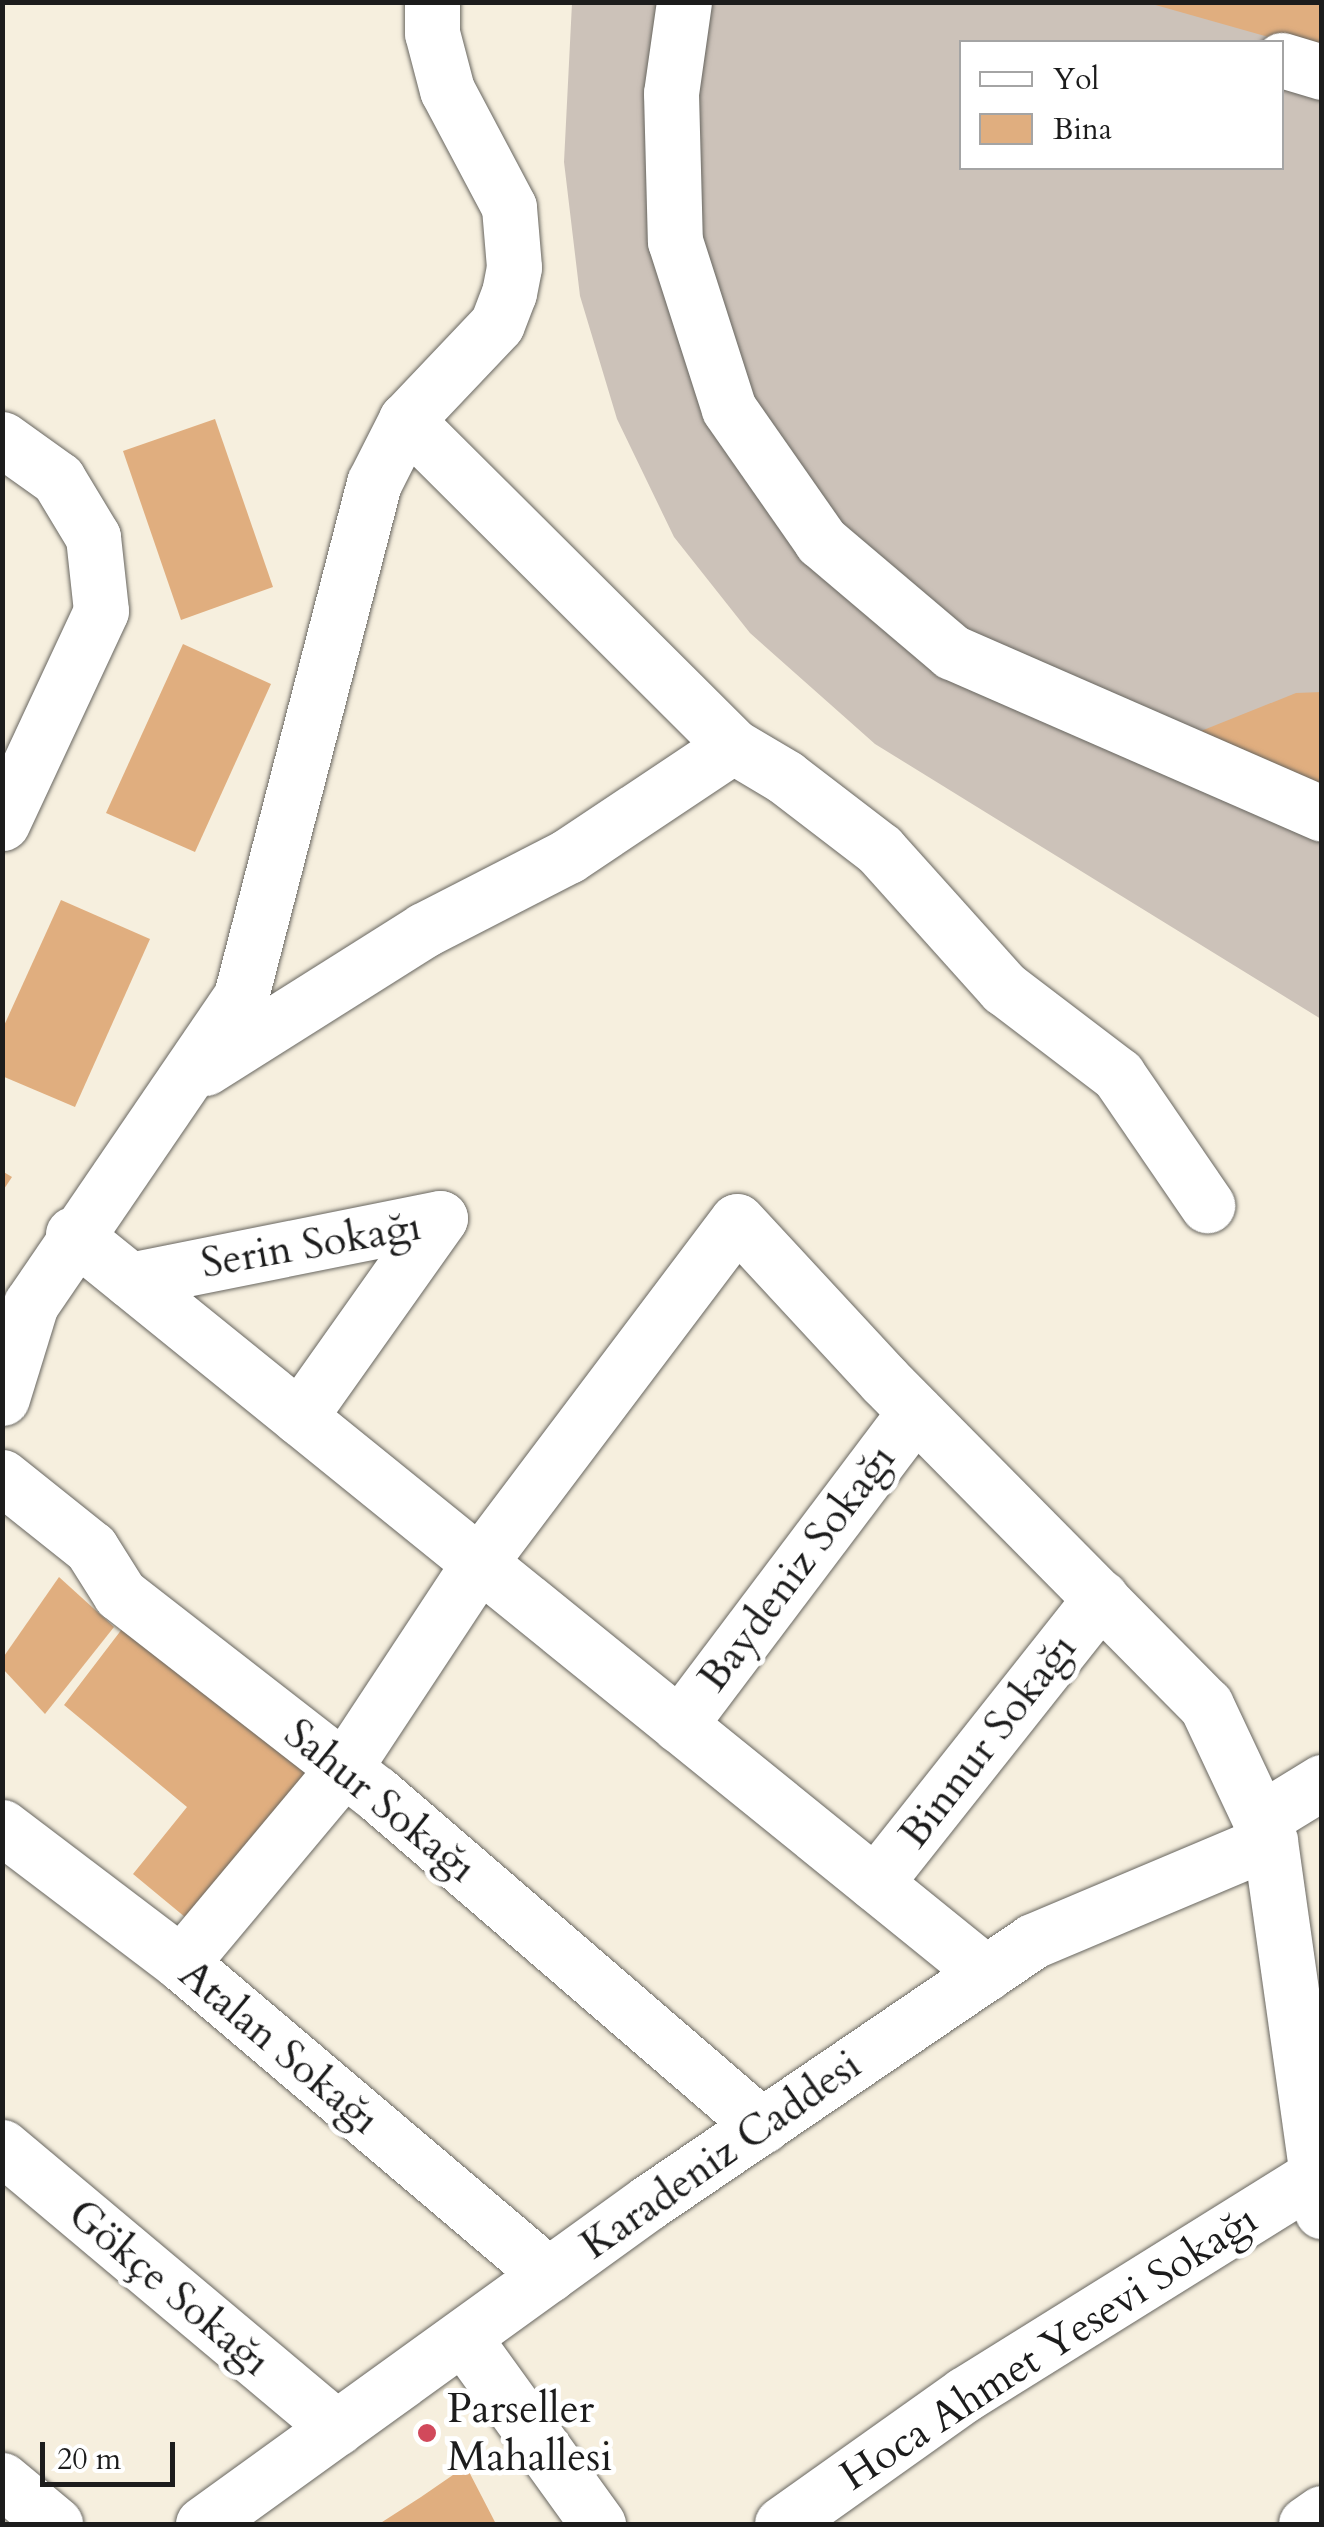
<!DOCTYPE html>
<meta charset="utf-8">
<style>
body{margin:0}
#map{position:relative;width:1324px;height:2527px;overflow:hidden;background:#f6efde;font-family:Cardo,serif}
div>[style]{position:absolute}
.industrial>*{inset:0;background:#ccc2b9}
.building>*{inset:0;background:#e0ae7f}
.roads{filter:drop-shadow(0 0 2px #686660) drop-shadow(0 0 2px #686660)}
.minor>*{height:55px;margin:-27.5px;padding:0 27.5px;transform-origin:27.5px;border-radius:27.5px;background:#fff}
.dots>*{width:28px;height:28px;translate:-50% -50%;box-sizing:border-box;border:5px solid #fff;border-radius:50%}
span{translate:-50% -50%;white-space:nowrap;text-align:center;line-height:1.15;-webkit-text-stroke:10px #fff;paint-order:stroke}
.street-label{font-size:42px;color:#1c1c1c}
.poi-label{font-size:42px;color:#1c1c1c}
.left{translate:0 -50%;text-align:left}
.frame{position:absolute;inset:0;border:5px solid #1c1c1c;pointer-events:none}
.legend{position:absolute;left:959px;top:40px;width:325px;height:130px;box-sizing:border-box;background:#fff;border:2px solid #a4a4a4;margin:0;padding:12px 18px;list-style:none;font-size:30px;color:#1c1c1c}
.legend li{display:flex;align-items:center;gap:20px;height:50px}
.legend b{width:50px;border:2px solid #a4a4a4}
.scale{position:absolute;left:40px;top:2442px;width:135px;height:45px;box-sizing:border-box;border:5px solid #1c1c1c;border-top:0;padding-left:12px;font-size:30px;line-height:35px;white-space:nowrap;color:#1c1c1c;-webkit-text-stroke:8px #fff;paint-order:stroke}
</style>
<div id="map">
<div class="industrial">
<i style="clip-path:polygon(evenodd,572px 3px,1321px 3px,1321px 1019px,875px 744px,750px 633px,674px 537px,617px 419px,580px 296px,564px 162px,572px 3px,962px 42px,1282px 42px,1282px 168px,962px 168px,962px 42px)"></i>
</div>
<div class="building">
<i style="clip-path:polygon(1152px 2px,1322px 2px,1322px 52px,1152px 4px)"></i>
<i style="clip-path:polygon(215px 419px,273px 587px,181px 620px,123px 451px)"></i>
<i style="clip-path:polygon(183px 644px,271px 684px,195px 852px,106px 813px)"></i>
<i style="clip-path:polygon(1322px 692px,1322px 792px,1186px 737px,1296px 693px)"></i>
<i style="clip-path:polygon(61px 900px,150px 939px,75px 1107px,2px 1076px,2px 1030px)"></i>
<i style="clip-path:polygon(2px 1171px,12px 1177px,2px 1192px)"></i>
<i style="clip-path:polygon(59px 1577px,114px 1627px,45px 1714px,2px 1668px,2px 1659px)"></i>
<i style="clip-path:polygon(122px 1629px,312px 1775px,191px 1922px,133px 1874px,187px 1807px,64px 1705px)"></i>
<i style="clip-path:polygon(466px 2466px,496px 2524px,379px 2524px,421px 2497px)"></i>
</div>
<div class="roads">
<div class="minor">
<i style="left:684px;top:2px;width:92px;rotate:98.1deg"></i>
<i style="left:671px;top:93px;width:148px;rotate:88.5deg"></i>
<i style="left:675px;top:241px;width:176px;rotate:72.2deg"></i>
<i style="left:729px;top:409px;width:161px;rotate:55.1deg"></i>
<i style="left:821px;top:541px;width:172px;rotate:40.3deg"></i>
<i style="left:952px;top:652px;width:404px;rotate:23.6deg"></i>
<i style="left:1282px;top:60px;width:42px;rotate:16.7deg"></i>
<i style="left:2px;top:439px;width:69px;rotate:35.5deg"></i>
<i style="left:58px;top:479px;width:68px;rotate:58.9deg"></i>
<i style="left:93px;top:537px;width:74px;rotate:83.8deg"></i>
<i style="left:101px;top:611px;width:234px;rotate:115deg"></i>
<i style="left:733px;top:746px;width:61px;rotate:30.8deg"></i>
<i style="left:785px;top:777px;width:120px;rotate:37.5deg"></i>
<i style="left:880px;top:850px;width:186px;rotate:48.1deg"></i>
<i style="left:1004px;top:988px;width:143px;rotate:37.3deg"></i>
<i style="left:1118px;top:1075px;width:158px;rotate:55.6deg"></i>
<i style="left:205px;top:1068px;width:259px;rotate:-32.2deg"></i>
<i style="left:424px;top:930px;width:162px;rotate:-27.2deg"></i>
<i style="left:568px;top:856px;width:198px;rotate:-33.7deg"></i>
<i style="left:733px;top:746px;width:462px;rotate:-135.1deg"></i>
<i style="left:73px;top:1234px;width:1175px;rotate:38.99deg"></i>
<i style="left:130px;top:1280px;width:316px;rotate:-11.3deg"></i>
<i style="left:440px;top:1218px;width:244px;rotate:125.3deg"></i>
<i style="left:2px;top:1398px;width:98px;rotate:-72.9deg"></i>
<i style="left:31px;top:1304px;width:373px;rotate:-55.7deg"></i>
<i style="left:241px;top:996px;width:530px;rotate:-75.47deg"></i>
<i style="left:374px;top:483px;width:71px;rotate:-63.1deg"></i>
<i style="left:406px;top:420px;width:132px;rotate:-46.5deg"></i>
<i style="left:497px;top:324px;width:33px;rotate:-69deg"></i>
<i style="left:509px;top:293px;width:26px;rotate:-79deg"></i>
<i style="left:514px;top:267px;width:60px;rotate:-94.8deg"></i>
<i style="left:509px;top:207px;width:132px;rotate:-117.9deg"></i>
<i style="left:447px;top:90px;width:59px;rotate:-104.7deg"></i>
<i style="left:432px;top:33px;width:31px;rotate:-90deg"></i>
<i style="left:2px;top:1477px;width:114px;rotate:38.6deg"></i>
<i style="left:91px;top:1548px;width:54px;rotate:57.8deg"></i>
<i style="left:120px;top:1594px;width:324px;rotate:37.9deg"></i>
<i style="left:376px;top:1793px;width:510px;rotate:40.78deg"></i>
<i style="left:679px;top:1725px;width:392px;rotate:-53deg"></i>
<i style="left:1260px;top:1820px;width:73px;rotate:-31.5deg"></i>
<i style="left:2px;top:1827px;width:225px;rotate:37.2deg"></i>
<i style="left:181px;top:1963px;width:482px;rotate:40.3deg"></i>
<i style="left:875px;top:1883px;width:364px;rotate:-51.6deg"></i>
<i style="left:181px;top:1963px;width:254px;rotate:-50.1deg"></i>
<i style="left:344px;top:1768px;width:245px;rotate:-56.6deg"></i>
<i style="left:479px;top:1563px;width:428px;rotate:-53deg"></i>
<i style="left:737px;top:1221px;width:218px;rotate:47.2deg"></i>
<i style="left:885px;top:1381px;width:456px;rotate:45.3deg"></i>
<i style="left:1206px;top:1705px;width:150px;rotate:64.8deg"></i>
<i style="left:1270px;top:1841px;width:374px;rotate:82deg"></i>
<i style="left:2px;top:2147px;width:437px;rotate:40deg"></i>
<i style="left:463px;top:2337px;width:231px;rotate:54.2deg"></i>
<i style="left:2px;top:2480px;width:69px;rotate:39.7deg"></i>
<i style="left:203px;top:2524px;width:550px;rotate:-35.83deg"></i>
<i style="left:649px;top:2202px;width:464px;rotate:-34.2deg"></i>
<i style="left:1033px;top:1941px;width:257px;rotate:-22.9deg"></i>
<i style="left:782px;top:2524px;width:224px;rotate:-35.4deg"></i>
<i style="left:965px;top:2394px;width:415px;rotate:-31.9deg"></i>
<i style="left:1306px;top:2524px;width:19px;rotate:-35deg"></i>
</div>
</div>
<div class="dots">
<i style="left:427px;top:2433px;background:#d1495b"></i>
</div>
<div class="street-label">
<span style="left:311px;top:1245px;rotate:-10deg">Serin Sokağı</span>
<span style="left:797px;top:1568px;rotate:-53deg">Baydeniz Sokağı</span>
<span style="left:988px;top:1741px;rotate:-52deg">Binnur Sokağı</span>
<span style="left:380px;top:1801px;rotate:39deg">Sahur Sokağı</span>
<span style="left:279px;top:2047px;rotate:40deg">Atalan Sokağı</span>
<span style="left:721px;top:2155px;rotate:-35deg">Karadeniz Caddesi</span>
<span style="left:169px;top:2288px;rotate:40deg">Gökçe Sokağı</span>
<span style="left:1049px;top:2348px;rotate:-33deg">Hoca Ahmet Yesevi Sokağı</span>
</div>
<div class="poi-label">
<span class="left" style="left:447px;top:2433px">Parseller<br>Mahallesi</span>
</div>
<div class="frame"></div>
<ul class="legend">
<li><b style="height:12px;background:#fff"></b>Yol</li>
<li><b style="height:28px;background:#e0ae7f"></b>Bina</li>
</ul>
<div class="scale">20 m</div>
</div>
